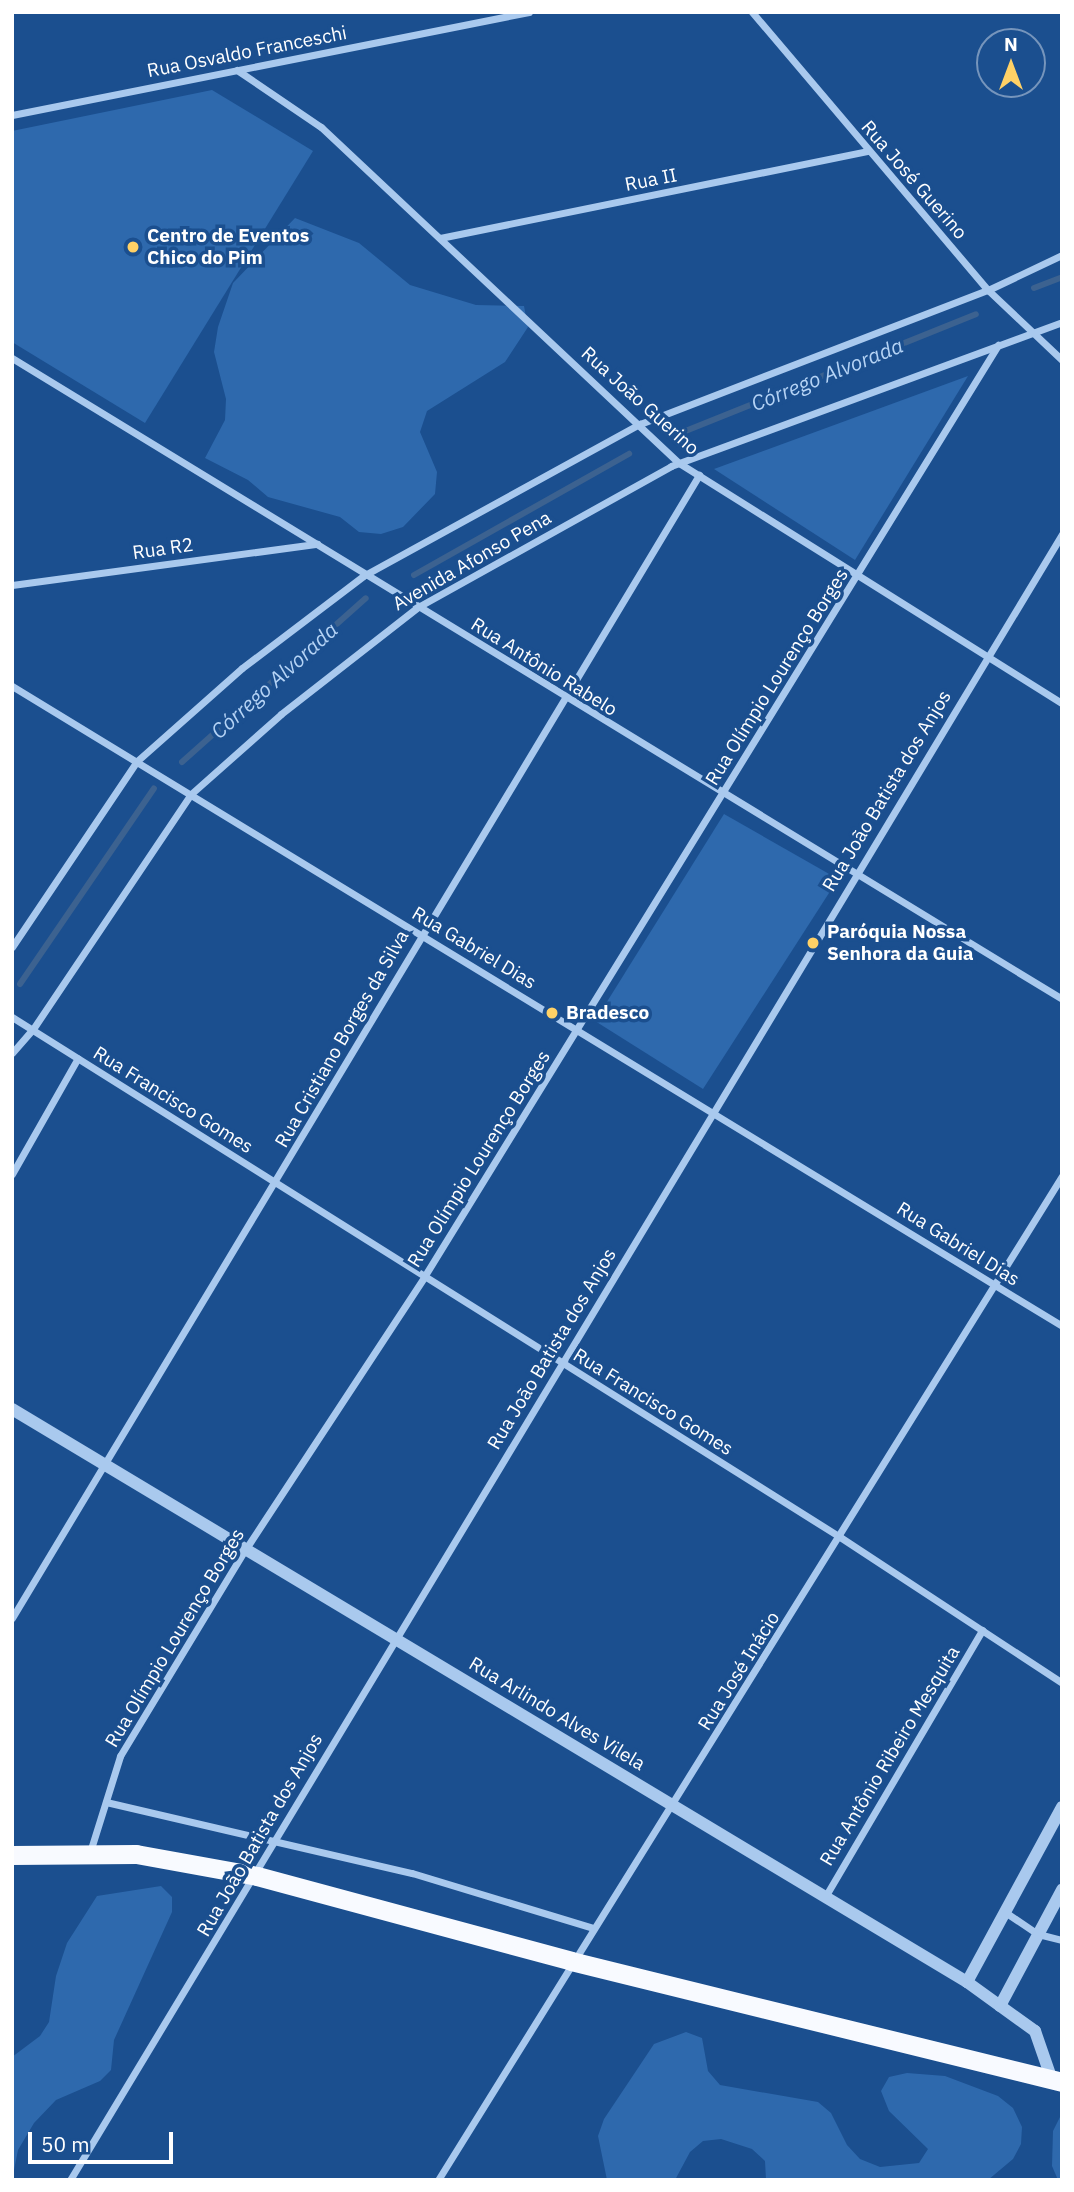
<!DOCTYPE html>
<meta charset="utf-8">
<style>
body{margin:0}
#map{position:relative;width:1074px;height:2192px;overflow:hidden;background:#1b4f8f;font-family:"IBM Plex Sans",sans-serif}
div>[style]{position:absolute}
.green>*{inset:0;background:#2e69ad}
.stream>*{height:6px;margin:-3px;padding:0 3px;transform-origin:3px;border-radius:3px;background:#3c6290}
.minor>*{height:7px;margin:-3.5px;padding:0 3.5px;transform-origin:3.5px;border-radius:3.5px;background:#a9c9ee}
.tertiary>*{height:12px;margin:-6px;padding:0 6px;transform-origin:6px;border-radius:6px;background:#a9c9ee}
.trunk>*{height:19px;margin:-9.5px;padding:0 9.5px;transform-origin:9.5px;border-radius:9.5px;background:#f8faff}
.dots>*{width:19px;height:19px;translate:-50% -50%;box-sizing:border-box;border:4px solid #1b4f8f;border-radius:50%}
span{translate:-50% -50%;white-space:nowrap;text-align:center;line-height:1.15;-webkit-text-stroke:7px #1b4f8f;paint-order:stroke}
.street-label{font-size:19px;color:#fff}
.poi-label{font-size:19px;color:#fff;font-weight:700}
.left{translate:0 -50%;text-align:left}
.water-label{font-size:21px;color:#b5d3f5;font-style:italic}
.frame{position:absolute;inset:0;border:14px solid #fff;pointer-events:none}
.north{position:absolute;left:976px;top:28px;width:70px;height:70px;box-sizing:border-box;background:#1b4f8f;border:2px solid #7695bc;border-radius:50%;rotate:0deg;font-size:19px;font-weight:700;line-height:28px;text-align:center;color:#fff}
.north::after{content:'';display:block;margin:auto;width:24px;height:32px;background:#ffd166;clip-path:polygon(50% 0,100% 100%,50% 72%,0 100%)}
.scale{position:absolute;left:28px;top:2132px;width:145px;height:32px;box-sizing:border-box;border:4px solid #fff;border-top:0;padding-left:9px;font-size:21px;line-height:24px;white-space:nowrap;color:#fff;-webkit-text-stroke:5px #1b4f8f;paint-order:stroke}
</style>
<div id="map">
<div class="green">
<i style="clip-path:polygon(212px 90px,313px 151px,145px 423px,12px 342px,12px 131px)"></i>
<i style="clip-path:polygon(295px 218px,359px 243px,410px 285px,476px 305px,524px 306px,528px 327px,505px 362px,427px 411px,420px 432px,437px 472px,435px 494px,403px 527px,381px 534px,359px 532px,340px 517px,268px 497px,248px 480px,205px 458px,225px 420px,226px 399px,214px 352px,218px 327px,233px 283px)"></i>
<i style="clip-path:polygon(968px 376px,855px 560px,714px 469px)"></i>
<i style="clip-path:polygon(724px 814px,838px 879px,703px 1089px,595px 1021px)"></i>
<i style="clip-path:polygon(161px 1886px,172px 1897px,172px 1912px,114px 2040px,111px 2070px,100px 2081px,56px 2100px,34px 2123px,18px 2150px,12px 2180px,12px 2057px,40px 2036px,49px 2022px,56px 1976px,67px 1943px,97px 1896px)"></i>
<i style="clip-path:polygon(686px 2032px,702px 2038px,708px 2071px,720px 2085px,818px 2102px,831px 2113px,847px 2145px,860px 2159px,880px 2167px,919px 2163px,928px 2149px,889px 2111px,881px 2091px,889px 2077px,907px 2073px,945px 2076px,998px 2096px,1013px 2108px,1022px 2127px,1021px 2144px,1013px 2159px,988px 2180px,766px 2180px,765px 2161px,752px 2149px,721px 2139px,703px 2141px,690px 2152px,675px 2180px,607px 2180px,598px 2136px,604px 2119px,654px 2044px)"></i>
<i style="clip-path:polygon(1062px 2113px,1062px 2180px,1058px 2180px,1052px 2166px,1053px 2131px)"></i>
</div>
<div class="stream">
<i style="left:1034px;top:288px;width:30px;rotate:-21deg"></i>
<i style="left:678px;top:434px;width:321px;rotate:-21.9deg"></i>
<i style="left:414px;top:575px;width:247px;rotate:-29.4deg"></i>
<i style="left:182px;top:762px;width:246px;rotate:-41.7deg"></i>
<i style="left:20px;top:984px;width:237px;rotate:-55.6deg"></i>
</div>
<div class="minor">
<i style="left:752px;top:12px;width:365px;rotate:49.7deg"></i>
<i style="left:988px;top:290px;width:102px;rotate:43.4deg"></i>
<i style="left:237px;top:70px;width:102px;rotate:34.2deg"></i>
<i style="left:321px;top:127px;width:491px;rotate:43.2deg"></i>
<i style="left:679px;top:463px;width:452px;rotate:32.1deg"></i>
<i style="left:12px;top:115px;width:527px;rotate:-11.27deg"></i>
<i style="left:440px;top:238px;width:437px;rotate:-11.5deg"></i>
<i style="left:12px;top:358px;width:1230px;rotate:31.4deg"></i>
<i style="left:12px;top:585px;width:308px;rotate:-7.7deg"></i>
<i style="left:12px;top:686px;width:1230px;rotate:31.36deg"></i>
<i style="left:12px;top:947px;width:224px;rotate:-56.1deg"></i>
<i style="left:137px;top:761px;width:140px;rotate:-41.5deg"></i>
<i style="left:242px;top:668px;width:152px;rotate:-37.2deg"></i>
<i style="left:363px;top:576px;width:316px;rotate:-28.8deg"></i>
<i style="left:640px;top:424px;width:373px;rotate:-21.1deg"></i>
<i style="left:988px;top:290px;width:82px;rotate:-25.3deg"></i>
<i style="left:12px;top:1017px;width:978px;rotate:32.13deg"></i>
<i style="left:840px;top:1537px;width:266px;rotate:33.3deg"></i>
<i style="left:12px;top:1053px;width:32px;rotate:-49deg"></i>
<i style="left:33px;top:1029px;width:283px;rotate:-56.1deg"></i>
<i style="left:191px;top:794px;width:120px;rotate:-41.6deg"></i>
<i style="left:281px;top:714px;width:174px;rotate:-38deg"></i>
<i style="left:418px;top:607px;width:290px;rotate:-29.1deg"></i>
<i style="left:671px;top:466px;width:417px;rotate:-20.2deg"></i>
<i style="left:12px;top:1174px;width:133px;rotate:-60.4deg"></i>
<i style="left:12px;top:1618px;width:1334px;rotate:-58.99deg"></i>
<i style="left:106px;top:1802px;width:314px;rotate:13.1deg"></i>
<i style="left:412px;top:1873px;width:189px;rotate:16.9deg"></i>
<i style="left:90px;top:1852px;width:101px;rotate:-72.6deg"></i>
<i style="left:120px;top:1756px;width:241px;rotate:-58.8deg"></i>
<i style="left:245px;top:1550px;width:326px;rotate:-56.7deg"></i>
<i style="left:424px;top:1277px;width:1095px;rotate:-58.37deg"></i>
<i style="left:825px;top:1897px;width:310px;rotate:-59.5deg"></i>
<i style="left:1005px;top:1912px;width:40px;rotate:34deg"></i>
<i style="left:1038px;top:1934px;width:25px;rotate:14deg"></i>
<i style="left:70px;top:2180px;width:1922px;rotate:-58.92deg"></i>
<i style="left:438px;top:2180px;width:1182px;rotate:-58.14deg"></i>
</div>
<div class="tertiary">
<i style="left:12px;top:1409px;width:1114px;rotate:30.96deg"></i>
<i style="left:967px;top:1982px;width:84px;rotate:35.8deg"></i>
<i style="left:1035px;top:2031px;width:52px;rotate:70.9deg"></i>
<i style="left:967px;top:1982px;width:199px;rotate:-61.5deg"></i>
<i style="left:1000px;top:2006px;width:132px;rotate:-61.9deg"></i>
</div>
<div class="trunk">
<i style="left:12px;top:1855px;width:124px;rotate:-0.5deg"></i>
<i style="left:136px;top:1854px;width:123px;rotate:10.3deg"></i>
<i style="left:257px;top:1876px;width:325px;rotate:15.1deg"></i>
<i style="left:571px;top:1961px;width:506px;rotate:13.84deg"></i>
</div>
<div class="dots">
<i style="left:133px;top:247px;background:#ffd166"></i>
<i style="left:813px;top:943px;background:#ffd166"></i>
<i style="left:552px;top:1013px;background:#ffd166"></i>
</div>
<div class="street-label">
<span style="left:247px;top:52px;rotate:-11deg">Rua Osvaldo Franceschi</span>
<span style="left:651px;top:180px;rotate:-11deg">Rua II</span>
<span style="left:914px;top:180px;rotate:49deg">Rua José Guerino</span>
<span style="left:640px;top:401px;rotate:42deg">Rua João Guerino</span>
<span style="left:163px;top:549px;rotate:-8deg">Rua R2</span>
<span style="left:472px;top:561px;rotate:-30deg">Avenida Afonso Pena</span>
<span style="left:544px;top:667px;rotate:32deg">Rua Antônio Rabelo</span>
<span style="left:777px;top:677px;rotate:-58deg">Rua Olímpio Lourenço Borges</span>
<span style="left:887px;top:791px;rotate:-59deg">Rua João Batista dos Anjos</span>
<span style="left:474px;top:948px;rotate:31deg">Rua Gabriel Dias</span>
<span style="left:342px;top:1039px;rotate:-60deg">Rua Cristiano Borges da Silva</span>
<span style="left:173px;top:1100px;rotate:32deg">Rua Francisco Gomes</span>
<span style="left:479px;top:1159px;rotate:-58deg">Rua Olímpio Lourenço Borges</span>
<span style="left:958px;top:1244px;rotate:32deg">Rua Gabriel Dias</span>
<span style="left:552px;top:1349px;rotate:-59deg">Rua João Batista dos Anjos</span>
<span style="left:653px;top:1402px;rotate:32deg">Rua Francisco Gomes</span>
<span style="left:175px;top:1638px;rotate:-59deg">Rua Olímpio Lourenço Borges</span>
<span style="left:739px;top:1671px;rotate:-58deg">Rua José Inácio</span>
<span style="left:557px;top:1714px;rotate:31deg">Rua Arlindo Alves Vilela</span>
<span style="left:890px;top:1756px;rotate:-59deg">Rua Antônio Ribeiro Mesquita</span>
<span style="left:260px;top:1835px;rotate:-60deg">Rua João Batista dos Anjos</span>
</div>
<div class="poi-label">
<span class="left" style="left:147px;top:247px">Centro de Eventos<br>Chico do Pim</span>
<span class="left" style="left:827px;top:943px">Paróquia Nossa<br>Senhora da Guia</span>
<span class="left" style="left:566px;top:1013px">Bradesco</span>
</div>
<div class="water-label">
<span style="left:827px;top:374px;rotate:-22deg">Córrego Alvorada</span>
<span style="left:274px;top:680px;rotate:-42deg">Córrego Alvorada</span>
</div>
<div class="frame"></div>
<div class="north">N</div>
<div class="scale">50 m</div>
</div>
